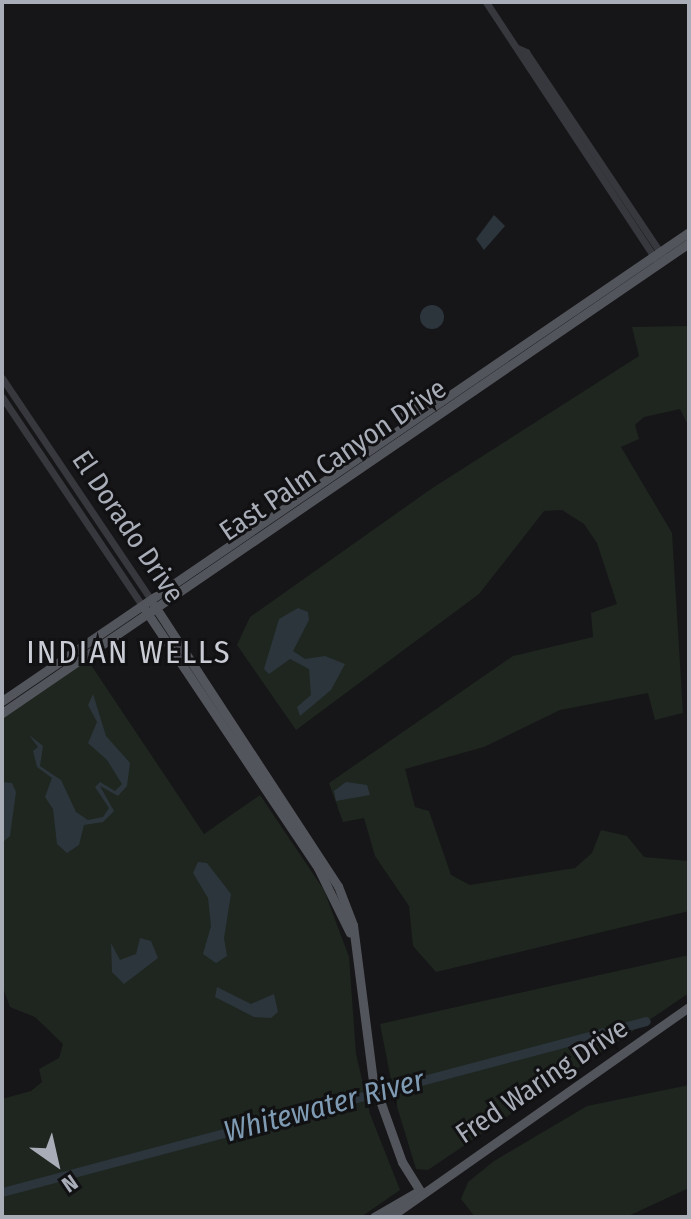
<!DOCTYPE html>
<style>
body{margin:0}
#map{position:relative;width:691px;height:1219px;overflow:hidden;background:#161618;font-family:"Fira Sans Condensed",sans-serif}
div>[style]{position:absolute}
.green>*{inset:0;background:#1e261f}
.water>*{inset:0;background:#2c353c}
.round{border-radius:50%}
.river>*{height:9px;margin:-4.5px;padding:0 4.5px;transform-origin:4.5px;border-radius:4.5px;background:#2c353c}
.minor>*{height:7px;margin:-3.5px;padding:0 3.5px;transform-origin:3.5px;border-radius:3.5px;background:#37383d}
.major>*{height:9px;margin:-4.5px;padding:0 4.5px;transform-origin:4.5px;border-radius:4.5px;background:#53555c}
span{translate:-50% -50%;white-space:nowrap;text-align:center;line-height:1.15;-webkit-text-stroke:6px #111113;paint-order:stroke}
.street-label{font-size:28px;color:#a8adb8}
.water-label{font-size:30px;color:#7f9bb3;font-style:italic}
.quarter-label{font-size:32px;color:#c9ccd4;letter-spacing:2px}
.frame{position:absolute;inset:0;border:4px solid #a8adb8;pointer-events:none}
.north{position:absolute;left:16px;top:1123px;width:80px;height:80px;-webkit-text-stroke:6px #111113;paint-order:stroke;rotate:146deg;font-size:22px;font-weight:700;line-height:32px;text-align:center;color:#a8adb8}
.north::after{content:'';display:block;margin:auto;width:28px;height:36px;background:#a8adb8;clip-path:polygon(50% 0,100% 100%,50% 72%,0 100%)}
</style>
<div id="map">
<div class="green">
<i style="clip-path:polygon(689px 326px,689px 427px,680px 409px,644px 417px,635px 425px,639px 439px,621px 447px,672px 533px,683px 713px,655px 720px,648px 693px,560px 710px,484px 747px,405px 769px,415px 807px,429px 811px,451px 875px,470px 885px,575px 868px,592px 853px,601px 830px,627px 836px,644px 857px,689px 861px,689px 911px,436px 972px,413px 946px,409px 906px,375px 856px,364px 818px,343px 822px,329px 783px,513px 656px,593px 637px,591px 613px,617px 604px,597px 543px,584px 524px,562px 510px,544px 511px,479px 594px,296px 730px,237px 645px,250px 617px,431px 489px,639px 356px,632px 327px)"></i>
<i style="clip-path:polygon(87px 659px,204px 834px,260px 795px,324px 890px,349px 957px,356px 1054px,370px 1114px,400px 1190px,361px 1217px,2px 1217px,2px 1099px,31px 1091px,42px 1082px,39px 1069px,59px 1058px,63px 1044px,35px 1017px,10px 1007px,2px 985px,2px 717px)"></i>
<i style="clip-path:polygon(689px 955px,689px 993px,428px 1170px,416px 1169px,395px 1100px,380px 1024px)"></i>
<i style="clip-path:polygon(689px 1085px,689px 1188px,626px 1217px,475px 1217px,461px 1199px,468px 1182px,494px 1161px,587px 1106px)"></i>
</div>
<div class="water">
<i style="clip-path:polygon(494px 215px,505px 226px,484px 250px,476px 239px)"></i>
<i class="round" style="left:420px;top:305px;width:24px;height:24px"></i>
<i style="clip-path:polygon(298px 608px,308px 612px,309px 620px,293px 651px,305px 659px,325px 656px,345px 664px,331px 690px,300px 716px,297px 707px,311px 695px,309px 669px,290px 659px,269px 674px,264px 669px,279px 619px)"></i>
<i style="clip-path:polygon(93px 694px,106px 736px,130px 763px,127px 786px,118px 796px,100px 786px,114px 811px,103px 822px,84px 825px,79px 845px,67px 853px,57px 844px,53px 809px,45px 797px,52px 778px,37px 767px,33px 751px,38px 747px,29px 735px,43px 746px,40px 766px,61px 780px,76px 812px,88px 820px,103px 817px,109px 808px,95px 787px,100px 782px,115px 791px,122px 784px,107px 760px,88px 743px,97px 722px,88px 705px)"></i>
<i style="clip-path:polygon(2px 782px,12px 783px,16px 792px,10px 836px,2px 843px)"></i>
<i style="clip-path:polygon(346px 782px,367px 785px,370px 795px,336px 801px,334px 791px)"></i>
<i style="clip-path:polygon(198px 862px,207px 863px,231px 894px,224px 938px,227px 956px,216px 963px,203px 954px,211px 926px,208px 898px,193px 873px)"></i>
<i style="clip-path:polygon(140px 938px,151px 941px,158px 958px,124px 984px,112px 972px,111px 943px,120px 960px,136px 954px)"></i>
<i style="clip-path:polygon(217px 987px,251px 1004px,274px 994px,278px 1012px,271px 1018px,254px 1017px,215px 997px)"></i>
</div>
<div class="river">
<i style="left:2px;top:1192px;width:666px;rotate:-14.87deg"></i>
</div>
<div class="minor">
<i style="left:486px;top:2px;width:309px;rotate:56.6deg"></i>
<i style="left:517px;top:48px;width:10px;rotate:24deg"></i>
<i style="left:526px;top:52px;width:244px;rotate:56.2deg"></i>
<i style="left:2px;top:378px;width:267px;rotate:56.1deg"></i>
<i style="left:2px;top:397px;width:251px;rotate:56.1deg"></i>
</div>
<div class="major">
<i style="left:402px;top:417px;width:29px;rotate:-36deg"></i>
<i style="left:425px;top:400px;width:19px;rotate:-12deg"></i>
<i style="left:154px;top:605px;width:336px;rotate:56.8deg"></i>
<i style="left:338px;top:886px;width:42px;rotate:69deg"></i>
<i style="left:353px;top:925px;width:157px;rotate:82.7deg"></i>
<i style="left:373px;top:1081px;width:86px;rotate:70.3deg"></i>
<i style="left:402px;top:1162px;width:34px;rotate:58deg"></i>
<i style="left:144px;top:608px;width:313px;rotate:56.2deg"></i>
<i style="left:318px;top:868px;width:72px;rotate:63.8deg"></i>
<i style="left:2px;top:701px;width:832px;rotate:-34.32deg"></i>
<i style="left:2px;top:713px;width:832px;rotate:-34.38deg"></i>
<i style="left:374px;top:1217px;width:50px;rotate:-30.2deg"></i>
<i style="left:390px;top:1217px;width:365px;rotate:-35.1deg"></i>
</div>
<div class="street-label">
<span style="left:333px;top:460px;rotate:-34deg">East Palm Canyon Drive</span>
<span style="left:128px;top:527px;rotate:56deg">El Dorado Drive</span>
<span style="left:542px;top:1081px;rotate:-34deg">Fred Waring Drive</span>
</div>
<div class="water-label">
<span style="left:324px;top:1106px;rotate:-15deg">Whitewater River</span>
</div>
<div class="quarter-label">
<span style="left:129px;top:652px">INDIAN WELLS</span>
</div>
<div class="frame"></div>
<div class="north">N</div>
</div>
